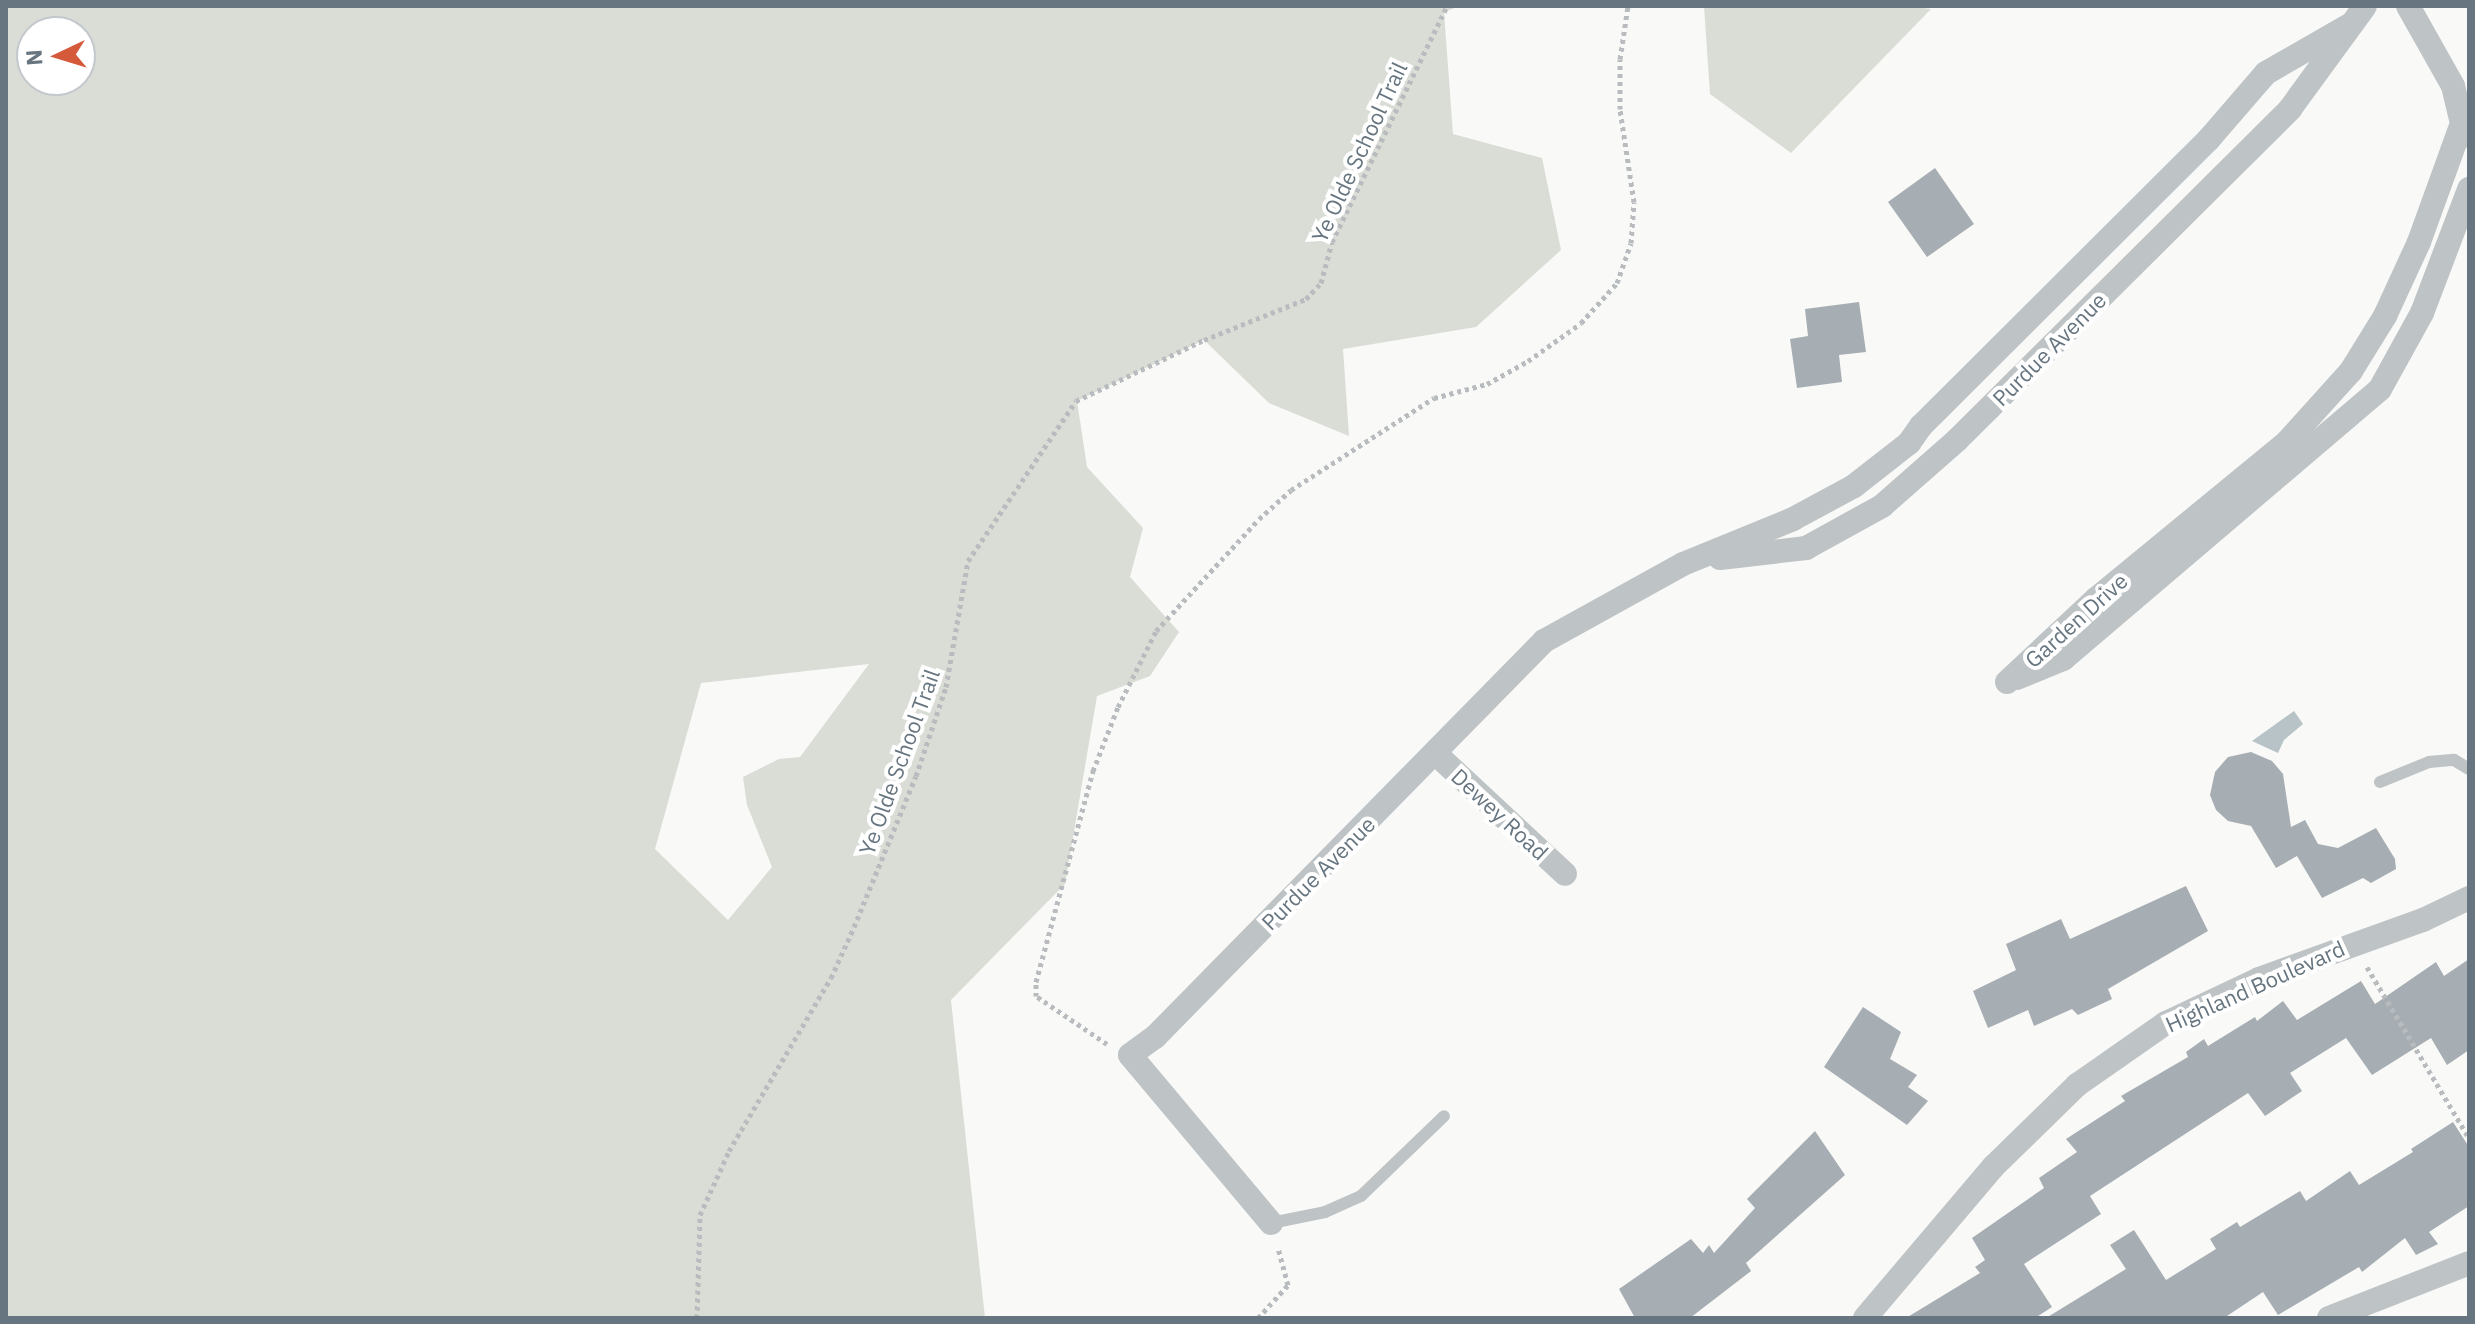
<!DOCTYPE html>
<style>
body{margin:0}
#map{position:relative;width:2475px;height:1324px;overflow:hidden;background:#f9f9f7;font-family:"IBM Plex Sans",sans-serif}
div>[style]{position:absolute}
.green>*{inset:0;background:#d9ddd6}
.water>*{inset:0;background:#b7c3c7}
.building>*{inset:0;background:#a6aeb3}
.path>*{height:5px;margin-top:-2.5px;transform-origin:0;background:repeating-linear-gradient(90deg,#b9bcbf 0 4px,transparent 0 8px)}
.service>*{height:12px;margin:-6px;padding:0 6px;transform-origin:6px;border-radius:6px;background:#bec3c6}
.minor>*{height:24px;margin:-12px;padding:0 12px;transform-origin:12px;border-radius:12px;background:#bec3c6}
span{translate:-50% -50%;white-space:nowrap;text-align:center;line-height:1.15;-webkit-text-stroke:8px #fff;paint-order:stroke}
.street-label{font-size:22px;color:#66757f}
.frame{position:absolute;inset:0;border:8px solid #66757f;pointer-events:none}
.north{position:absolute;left:16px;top:16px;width:80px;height:80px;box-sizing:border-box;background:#fff;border:2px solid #c2c8cc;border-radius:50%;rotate:266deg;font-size:22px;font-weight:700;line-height:32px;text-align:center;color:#66757f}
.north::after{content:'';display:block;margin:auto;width:28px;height:36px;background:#d5593b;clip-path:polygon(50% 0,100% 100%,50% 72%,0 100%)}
</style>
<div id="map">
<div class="green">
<i style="clip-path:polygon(evenodd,6px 6px,1460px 6px,1444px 12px,1453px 134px,1542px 158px,1561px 250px,1476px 327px,1343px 349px,1349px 436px,1269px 403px,1204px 340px,1077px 401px,1087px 467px,1143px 528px,1130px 577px,1179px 632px,1150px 676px,1097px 696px,1065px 884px,951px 1000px,985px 1318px,6px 1318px,6px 6px,32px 32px,80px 32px,80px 80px,32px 80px,32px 32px,6px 6px,869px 664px,800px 757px,779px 759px,743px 777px,747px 805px,772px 867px,728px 920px,655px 849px,701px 683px,869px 664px)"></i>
<i style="clip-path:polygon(1704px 6px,1905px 6px,1931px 9px,1791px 153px,1710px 94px)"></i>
</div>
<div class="water">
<i style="clip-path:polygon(2294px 711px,2303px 724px,2284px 740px,2278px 753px,2252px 741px)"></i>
</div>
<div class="building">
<i style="clip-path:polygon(1935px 168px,1974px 224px,1927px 257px,1888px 202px)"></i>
<i style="clip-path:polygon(1859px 302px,1866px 352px,1839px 355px,1842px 382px,1797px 388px,1790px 339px,1808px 336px,1805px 309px)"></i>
<i style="clip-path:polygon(2251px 752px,2272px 761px,2283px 774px,2291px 827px,2305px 820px,2318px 844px,2338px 848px,2376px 828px,2395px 859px,2396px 869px,2371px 883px,2363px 878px,2322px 898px,2297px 856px,2276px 868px,2251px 826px,2228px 821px,2216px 810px,2210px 795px,2215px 772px,2228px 757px)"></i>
<i style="clip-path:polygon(2186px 886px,2208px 931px,2108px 989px,2112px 999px,2078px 1015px,2072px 1009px,2034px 1026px,2028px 1010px,1988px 1028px,1973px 991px,2016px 970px,2006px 944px,2061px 919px,2070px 939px)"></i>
<i style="clip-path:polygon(2469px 959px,2469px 1050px,2447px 1065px,2431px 1038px,2372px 1075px,2346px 1038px,2290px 1073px,2302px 1091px,2265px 1116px,2248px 1093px,2090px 1196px,2101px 1214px,2024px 1264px,2052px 1307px,2035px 1318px,1906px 1318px,1980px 1273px,1975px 1267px,1985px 1260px,1972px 1238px,2044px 1188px,2039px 1178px,2077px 1152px,2066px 1139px,2125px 1101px,2121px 1096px,2188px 1057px,2186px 1052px,2204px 1039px,2208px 1046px,2255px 1017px,2257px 1021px,2283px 1001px,2297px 1020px,2361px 981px,2375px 1004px,2436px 962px,2444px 976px)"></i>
<i style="clip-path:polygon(1863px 1007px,1901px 1032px,1890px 1059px,1917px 1075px,1908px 1087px,1928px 1101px,1907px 1125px,1824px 1067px)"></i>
<i style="clip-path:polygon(2453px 1122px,2469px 1147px,2469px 1206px,2429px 1232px,2438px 1244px,2416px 1255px,2405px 1238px,2362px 1272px,2359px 1267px,2278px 1315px,2263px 1292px,2224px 1318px,2046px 1318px,2126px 1269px,2110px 1245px,2134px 1230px,2166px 1280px,2216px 1249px,2210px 1239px,2237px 1222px,2240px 1227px,2300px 1191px,2306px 1201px,2350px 1171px,2359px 1185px,2413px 1152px,2411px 1149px)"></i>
<i style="clip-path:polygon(1815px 1131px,1845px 1175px,1746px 1263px,1751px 1271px,1690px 1318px,1635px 1318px,1619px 1289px,1691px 1239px,1703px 1253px,1709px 1245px,1714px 1253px,1755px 1208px,1747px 1199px)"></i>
</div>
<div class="path">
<i style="left:2367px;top:967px;width:199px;rotate:59.2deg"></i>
<i style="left:1107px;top:1044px;width:86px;rotate:-145.9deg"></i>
<i style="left:1036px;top:996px;width:14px;rotate:-90deg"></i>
<i style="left:1036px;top:982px;width:219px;rotate:-74.9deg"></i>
<i style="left:1093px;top:771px;width:69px;rotate:-68.7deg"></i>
<i style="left:1118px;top:707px;width:85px;rotate:-63.4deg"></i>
<i style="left:1156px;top:631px;width:152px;rotate:-47.4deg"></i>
<i style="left:1259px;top:519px;width:43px;rotate:-42.2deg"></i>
<i style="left:1291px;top:490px;width:170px;rotate:-32.8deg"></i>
<i style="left:1434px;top:398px;width:55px;rotate:-14.8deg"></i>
<i style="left:1487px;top:384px;width:47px;rotate:-29.3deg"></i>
<i style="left:1528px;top:361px;width:65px;rotate:-35.6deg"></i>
<i style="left:1581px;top:323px;width:54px;rotate:-48deg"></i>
<i style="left:1617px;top:283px;width:42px;rotate:-70.7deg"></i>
<i style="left:1631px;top:243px;width:41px;rotate:-85.8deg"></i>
<i style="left:1634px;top:202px;width:94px;rotate:-98.6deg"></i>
<i style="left:1620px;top:109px;width:50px;rotate:-90deg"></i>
<i style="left:1620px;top:59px;width:54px;rotate:-81.4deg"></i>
<i style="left:697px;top:1318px;width:103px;rotate:-88.3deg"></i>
<i style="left:700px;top:1215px;width:70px;rotate:-65.6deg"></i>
<i style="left:729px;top:1151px;width:201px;rotate:-59.5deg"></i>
<i style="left:831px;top:978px;width:56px;rotate:-65.7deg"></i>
<i style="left:854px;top:927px;width:163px;rotate:-67.7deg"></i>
<i style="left:916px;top:776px;width:94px;rotate:-71.4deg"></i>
<i style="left:946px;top:687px;width:128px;rotate:-80.1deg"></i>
<i style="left:968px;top:561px;width:193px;rotate:-56deg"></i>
<i style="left:1076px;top:401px;width:142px;rotate:-25.5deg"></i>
<i style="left:1204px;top:340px;width:110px;rotate:-21.9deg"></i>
<i style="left:1306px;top:299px;width:22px;rotate:-47deg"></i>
<i style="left:1321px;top:283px;width:42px;rotate:-75deg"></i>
<i style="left:1332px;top:242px;width:263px;rotate:-64deg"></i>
<i style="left:1258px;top:1318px;width:45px;rotate:-47.7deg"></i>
<i style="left:1288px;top:1285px;width:39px;rotate:-105deg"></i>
</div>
<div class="service">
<i style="left:2380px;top:782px;width:53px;rotate:-22.2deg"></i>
<i style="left:2429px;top:762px;width:25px;rotate:-5deg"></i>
<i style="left:2454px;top:760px;width:17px;rotate:31deg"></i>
<i style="left:1271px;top:1223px;width:55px;rotate:-11.5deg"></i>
<i style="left:1325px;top:1212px;width:39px;rotate:-24deg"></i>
<i style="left:1361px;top:1196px;width:115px;rotate:-43.9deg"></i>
</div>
<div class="minor">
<i style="left:2408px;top:6px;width:92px;rotate:60.6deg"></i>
<i style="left:2453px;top:86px;width:51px;rotate:76.5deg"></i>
<i style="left:1720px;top:558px;width:87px;rotate:-6.6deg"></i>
<i style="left:1806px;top:548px;width:87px;rotate:-28.9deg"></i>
<i style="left:1882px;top:506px;width:100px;rotate:-41.3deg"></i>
<i style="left:1957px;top:440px;width:470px;rotate:-44.8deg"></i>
<i style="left:2290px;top:109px;width:127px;rotate:-53.9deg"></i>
<i style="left:2017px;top:678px;width:50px;rotate:-22.4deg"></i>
<i style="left:2063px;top:659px;width:416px;rotate:-40.4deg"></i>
<i style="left:2380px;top:389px;width:87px;rotate:-61.1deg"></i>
<i style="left:2422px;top:313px;width:133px;rotate:-69.2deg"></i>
<i style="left:2007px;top:682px;width:122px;rotate:-43deg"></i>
<i style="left:2096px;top:599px;width:247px;rotate:-39.4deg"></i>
<i style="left:2287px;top:442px;width:96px;rotate:-48deg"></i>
<i style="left:2351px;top:371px;width:65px;rotate:-58.3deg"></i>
<i style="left:2385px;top:316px;width:81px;rotate:-65.3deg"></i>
<i style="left:2419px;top:242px;width:127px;rotate:-70.1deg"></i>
<i style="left:1436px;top:754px;width:176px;rotate:42.9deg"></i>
<i style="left:1271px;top:1223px;width:219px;rotate:-130deg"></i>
<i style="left:1130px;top:1055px;width:31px;rotate:-36deg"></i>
<i style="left:1155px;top:1037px;width:555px;rotate:-45.51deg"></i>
<i style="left:1544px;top:641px;width:159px;rotate:-29deg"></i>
<i style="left:1683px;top:564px;width:119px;rotate:-22.2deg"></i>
<i style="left:1793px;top:519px;width:69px;rotate:-28.4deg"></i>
<i style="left:1854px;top:486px;width:70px;rotate:-38deg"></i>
<i style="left:1909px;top:443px;width:21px;rotate:-55deg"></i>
<i style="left:1921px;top:426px;width:407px;rotate:-44.9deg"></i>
<i style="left:2209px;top:139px;width:87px;rotate:-49.2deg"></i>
<i style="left:2266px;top:73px;width:95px;rotate:-29.8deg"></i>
<i style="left:1865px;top:1318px;width:199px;rotate:-49.7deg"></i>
<i style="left:1994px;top:1166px;width:116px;rotate:-44.3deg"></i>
<i style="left:2077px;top:1085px;width:108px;rotate:-34.9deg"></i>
<i style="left:2166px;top:1023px;width:103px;rotate:-25.3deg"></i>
<i style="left:2259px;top:979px;width:174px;rotate:-19.8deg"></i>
<i style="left:2423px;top:920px;width:51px;rotate:-25.6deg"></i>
<i style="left:2329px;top:1318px;width:150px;rotate:-21.4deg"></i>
</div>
<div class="street-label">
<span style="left:1359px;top:152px;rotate:-65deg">Ye Olde School Trail</span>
<span style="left:2049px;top:349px;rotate:-45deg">Purdue Avenue</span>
<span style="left:2076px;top:620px;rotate:-42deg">Garden Drive</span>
<span style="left:899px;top:762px;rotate:-70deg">Ye Olde School Trail</span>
<span style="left:1500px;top:814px;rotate:43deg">Dewey Road</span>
<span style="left:1318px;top:873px;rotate:-45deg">Purdue Avenue</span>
<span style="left:2255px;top:986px;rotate:-24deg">Highland Boulevard</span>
</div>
<div class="frame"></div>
<div class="north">N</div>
</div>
